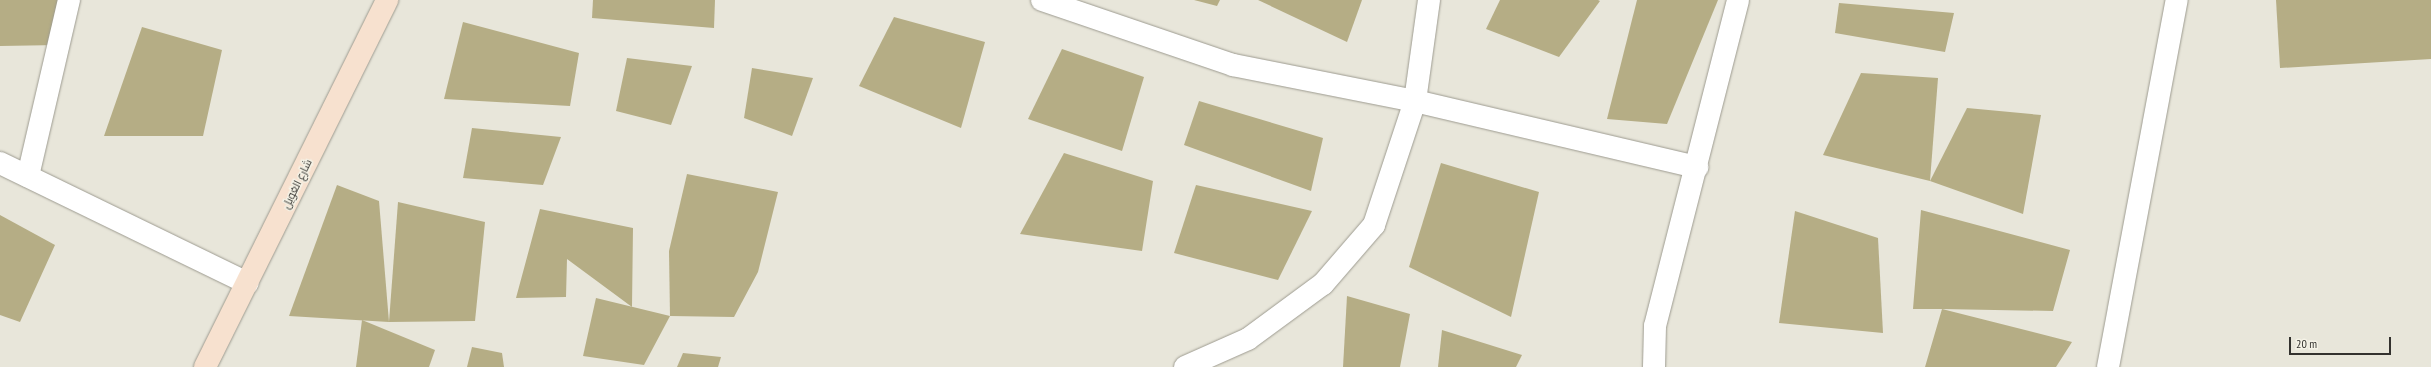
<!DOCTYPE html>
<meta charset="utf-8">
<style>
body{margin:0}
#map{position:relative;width:2431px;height:367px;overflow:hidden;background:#e8e6da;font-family:"PT Sans Narrow",Cairo,sans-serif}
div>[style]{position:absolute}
.building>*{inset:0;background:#b5ad85}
.roads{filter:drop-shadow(0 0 1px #9d9b90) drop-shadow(0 0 1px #9d9b90)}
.street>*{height:22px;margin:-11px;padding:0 11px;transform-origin:11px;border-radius:11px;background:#fff}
.secondary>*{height:22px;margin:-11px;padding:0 11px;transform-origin:11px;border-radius:11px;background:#f7e1cf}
span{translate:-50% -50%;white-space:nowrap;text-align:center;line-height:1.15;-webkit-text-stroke:3px #f5f3e7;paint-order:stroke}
.street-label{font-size:11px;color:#33322e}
.scale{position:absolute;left:2289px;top:337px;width:102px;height:18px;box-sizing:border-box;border:2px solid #33322e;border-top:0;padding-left:5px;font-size:12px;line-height:14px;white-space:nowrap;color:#33322e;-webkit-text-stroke:3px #f5f3e7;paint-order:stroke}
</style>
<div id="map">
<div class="building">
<i style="clip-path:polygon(0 0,62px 0,59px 45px,0 46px)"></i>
<i style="clip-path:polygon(593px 0,715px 0,714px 28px,592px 18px)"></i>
<i style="clip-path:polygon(1194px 0,1220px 0,1217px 6px)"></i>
<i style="clip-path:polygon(1258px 0,1362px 0,1347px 42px)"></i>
<i style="clip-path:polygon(1500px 0,1598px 0,1600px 1px,1559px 57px,1486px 29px)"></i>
<i style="clip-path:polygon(1637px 0,1718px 0,1667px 124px,1607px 119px)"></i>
<i style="clip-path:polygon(2276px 0,2431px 0,2431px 59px,2280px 68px)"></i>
<i style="clip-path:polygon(1839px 3px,1954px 13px,1945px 52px,1835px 33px)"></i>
<i style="clip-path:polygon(894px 17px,985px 42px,961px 128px,859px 86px)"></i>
<i style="clip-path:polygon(463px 22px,579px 53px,570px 106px,444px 99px)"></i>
<i style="clip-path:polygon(142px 27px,222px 50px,203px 136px,104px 136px)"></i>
<i style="clip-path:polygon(1062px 49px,1144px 77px,1122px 151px,1028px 119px)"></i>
<i style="clip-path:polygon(627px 58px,692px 66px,671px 125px,616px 111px)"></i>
<i style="clip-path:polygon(752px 68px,813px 78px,792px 136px,744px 118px)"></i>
<i style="clip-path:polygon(1861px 73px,1938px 78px,1930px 181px,1823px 155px)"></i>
<i style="clip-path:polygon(1199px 101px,1323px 138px,1311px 191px,1184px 145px)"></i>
<i style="clip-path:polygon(1967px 108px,2041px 115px,2023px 214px,1930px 181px)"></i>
<i style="clip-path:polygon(472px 128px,561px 137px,543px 185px,463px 178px)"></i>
<i style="clip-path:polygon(1064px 153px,1153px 181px,1142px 251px,1020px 234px)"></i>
<i style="clip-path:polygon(1441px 163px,1539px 192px,1511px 317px,1409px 267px)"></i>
<i style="clip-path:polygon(687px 174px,778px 192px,758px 272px,734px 317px,670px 316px,669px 251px)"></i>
<i style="clip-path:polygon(337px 185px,379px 201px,389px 322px,289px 316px)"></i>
<i style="clip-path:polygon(1196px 185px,1312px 211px,1278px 280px,1174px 253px)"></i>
<i style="clip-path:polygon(398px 202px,485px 222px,475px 321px,389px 322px)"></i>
<i style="clip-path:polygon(540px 209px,633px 228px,632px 307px,567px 259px,566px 297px,516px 298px)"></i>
<i style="clip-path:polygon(1921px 210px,2070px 250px,2053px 311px,1942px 309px,2072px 342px,2056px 367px,1925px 367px,1942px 309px,1913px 309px)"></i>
<i style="clip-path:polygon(1795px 211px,1878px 238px,1883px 333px,1779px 323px)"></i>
<i style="clip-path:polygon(0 215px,55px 245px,20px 322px,0 315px)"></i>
<i style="clip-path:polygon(1347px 296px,1410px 314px,1400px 367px,1343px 367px)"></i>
<i style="clip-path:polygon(596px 298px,670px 316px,644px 365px,583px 356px)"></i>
<i style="clip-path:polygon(362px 320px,435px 350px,429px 367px,356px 367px)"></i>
<i style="clip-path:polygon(1442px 330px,1522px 355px,1516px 367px,1438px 367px)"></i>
<i style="clip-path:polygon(472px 347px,502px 353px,504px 367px,467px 367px)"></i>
<i style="clip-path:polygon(683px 353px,721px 357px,718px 367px,677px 367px)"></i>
</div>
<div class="roads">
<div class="street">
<i style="left:1042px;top:0;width:202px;rotate:18.8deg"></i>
<i style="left:1233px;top:65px;width:186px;rotate:11.2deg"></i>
<i style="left:1415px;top:101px;width:290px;rotate:13.2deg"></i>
<i style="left:0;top:163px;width:275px;rotate:25.9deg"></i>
<i style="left:28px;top:176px;width:181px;rotate:-76.9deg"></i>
<i style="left:1185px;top:367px;width:69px;rotate:-24deg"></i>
<i style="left:1248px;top:339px;width:93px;rotate:-36.3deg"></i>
<i style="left:1323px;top:284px;width:78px;rotate:-49.2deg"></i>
<i style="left:1374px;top:225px;width:131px;rotate:-71.7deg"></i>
<i style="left:1415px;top:101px;width:102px;rotate:-82.1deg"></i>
<i style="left:1654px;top:367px;width:41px;rotate:-88.6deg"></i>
<i style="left:1655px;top:326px;width:336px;rotate:-75.7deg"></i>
<i style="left:2108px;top:367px;width:373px;rotate:-79.4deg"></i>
</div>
<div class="secondary">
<i style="left:205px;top:367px;width:410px;rotate:-63.6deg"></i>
</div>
</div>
<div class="street-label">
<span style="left:297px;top:184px;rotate:-64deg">شارع الغويل</span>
</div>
<div class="scale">20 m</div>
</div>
